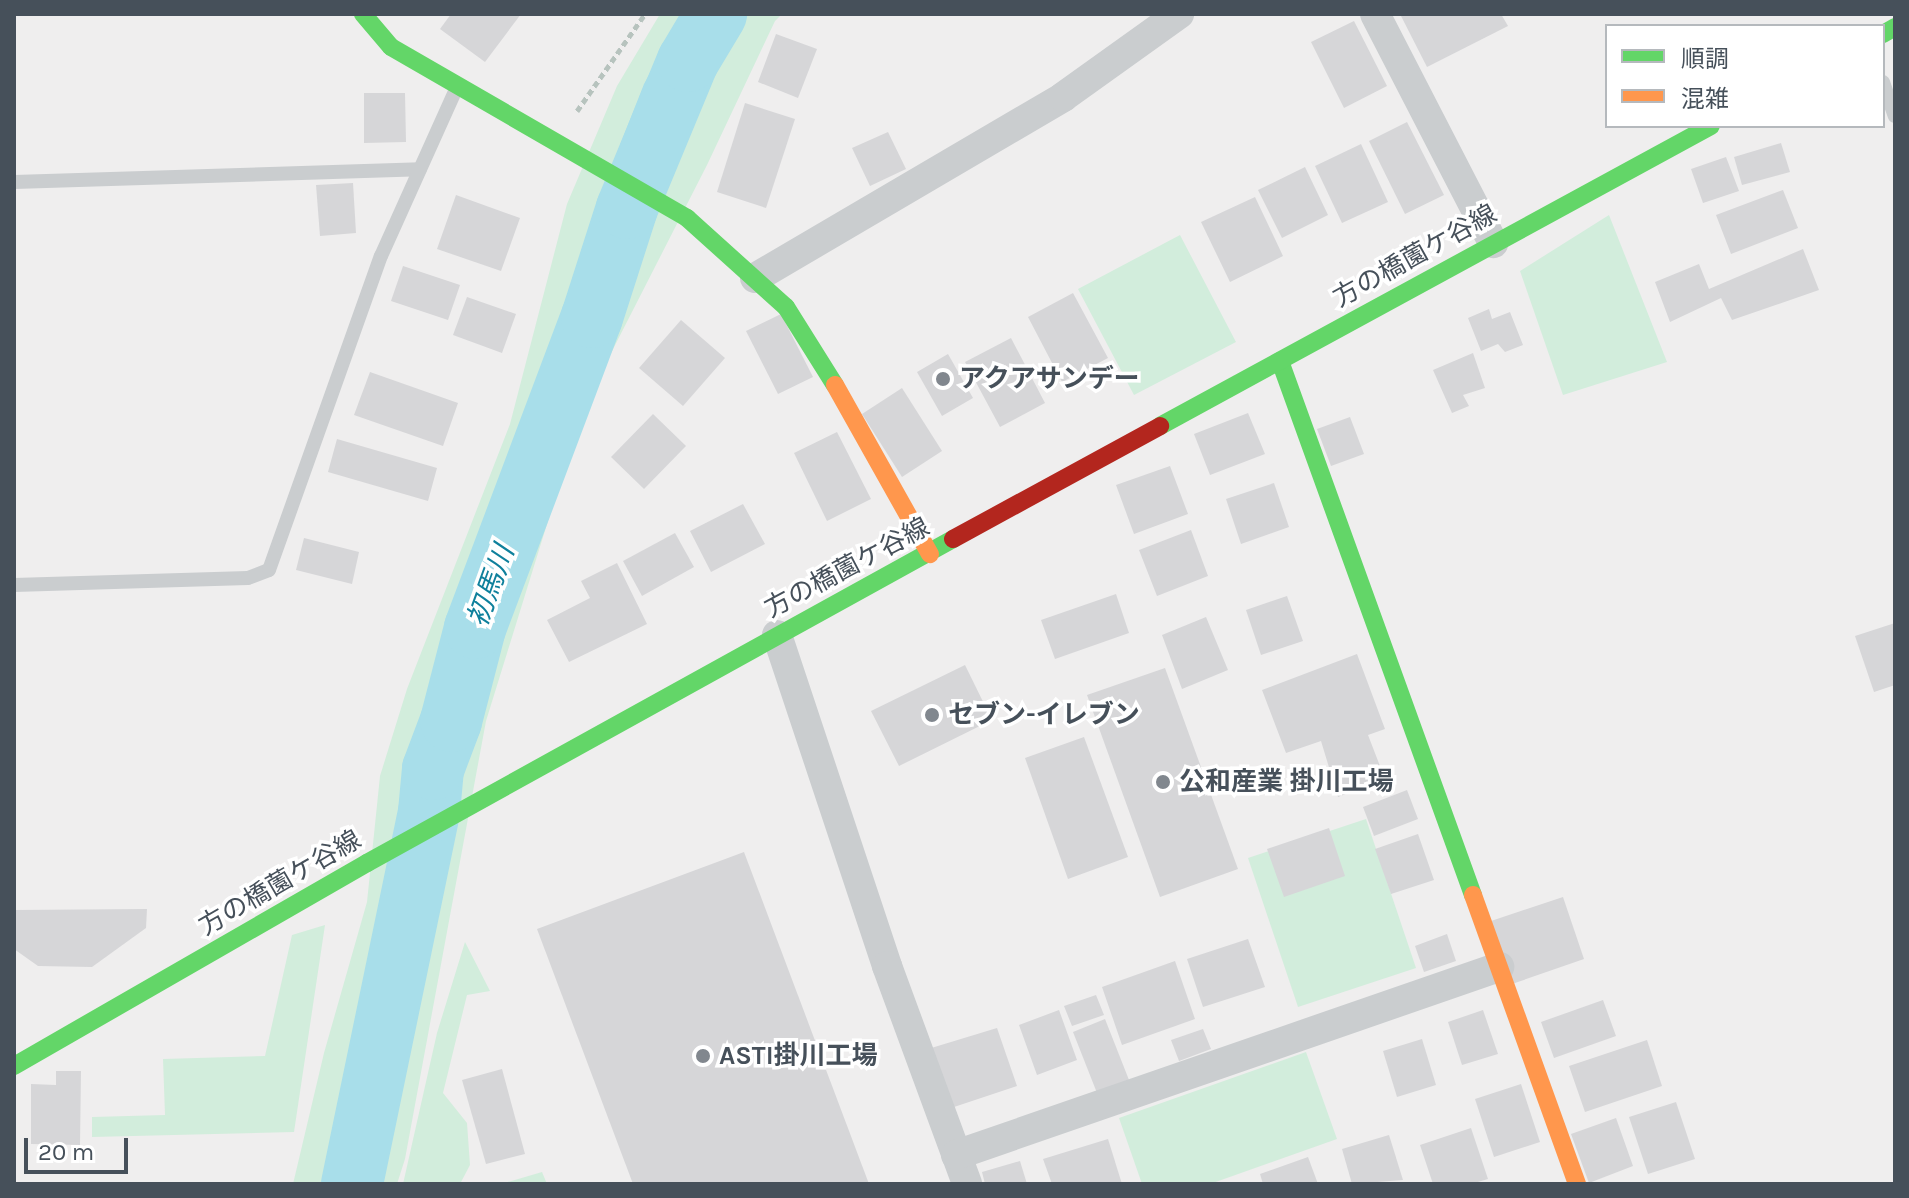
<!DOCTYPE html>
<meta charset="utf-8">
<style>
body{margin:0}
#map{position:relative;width:1909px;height:1198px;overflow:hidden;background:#efeeee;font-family:Karla,"Noto Sans JP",sans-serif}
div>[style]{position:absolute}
.green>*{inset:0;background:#d2eddc}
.water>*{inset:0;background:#a8deea}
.river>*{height:62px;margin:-31px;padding:0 31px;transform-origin:31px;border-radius:31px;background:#a8deea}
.building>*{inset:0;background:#d6d6d8}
.path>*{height:5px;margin-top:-2.5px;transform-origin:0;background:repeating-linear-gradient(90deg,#b7c3be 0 6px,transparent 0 10px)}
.lane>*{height:14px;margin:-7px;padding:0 7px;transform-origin:7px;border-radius:7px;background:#cacdcf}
.street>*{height:30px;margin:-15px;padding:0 15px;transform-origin:15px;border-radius:15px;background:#cacdcf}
.fast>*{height:18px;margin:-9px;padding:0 9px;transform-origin:9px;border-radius:9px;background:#63d668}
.slow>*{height:18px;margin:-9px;padding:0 9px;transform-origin:9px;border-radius:9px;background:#ff974d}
.jam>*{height:18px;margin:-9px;padding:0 9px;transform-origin:9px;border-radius:9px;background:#b3261e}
.dots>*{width:22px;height:22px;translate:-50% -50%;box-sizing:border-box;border:4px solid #fff;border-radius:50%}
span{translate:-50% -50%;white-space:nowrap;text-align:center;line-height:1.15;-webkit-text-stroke:7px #fff;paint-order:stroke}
.street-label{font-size:26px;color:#46505a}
.poi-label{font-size:26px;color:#46505a;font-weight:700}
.left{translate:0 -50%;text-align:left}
.water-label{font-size:28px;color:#0f809c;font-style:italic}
.frame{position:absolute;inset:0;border:16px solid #46505a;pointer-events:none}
.legend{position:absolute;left:1605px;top:24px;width:280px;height:104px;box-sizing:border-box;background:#fff;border:2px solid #b5b9bd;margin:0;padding:10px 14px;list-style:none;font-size:24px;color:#46505a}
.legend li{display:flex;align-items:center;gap:16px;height:40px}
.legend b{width:40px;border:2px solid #b5b9bd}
.scale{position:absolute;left:24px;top:1138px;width:104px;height:36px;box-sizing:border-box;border:4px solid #46505a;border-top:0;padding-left:10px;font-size:24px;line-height:28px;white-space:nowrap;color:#46505a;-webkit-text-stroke:6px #fff;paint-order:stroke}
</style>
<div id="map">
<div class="green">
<i style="clip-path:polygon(660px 14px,782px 14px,775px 21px,707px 165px,583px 408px,486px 721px,405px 1159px,397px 1184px,293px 1184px,324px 1053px,367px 902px,380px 776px,407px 689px,510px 424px,567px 204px,617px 86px)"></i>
<i style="clip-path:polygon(1609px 215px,1667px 362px,1563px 395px,1520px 271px)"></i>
<i style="clip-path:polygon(1180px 235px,1236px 342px,1134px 395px,1078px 289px)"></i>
<i style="clip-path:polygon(1366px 819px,1416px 968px,1298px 1007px,1248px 858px)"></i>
<i style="clip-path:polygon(325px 925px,294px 1132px,92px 1137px,92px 1117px,165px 1115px,163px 1059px,265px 1056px,292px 935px)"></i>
<i style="clip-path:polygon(465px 942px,490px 991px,467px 995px,443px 1093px,467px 1123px,470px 1165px,460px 1184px,403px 1184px,437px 1033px)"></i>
<i style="clip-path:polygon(1306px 1052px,1337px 1139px,1210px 1184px,1142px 1184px,1119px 1118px)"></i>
<i style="clip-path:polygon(542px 1172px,547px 1184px,501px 1184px)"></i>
</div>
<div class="water">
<i style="clip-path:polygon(682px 14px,726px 14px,679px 92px,651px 166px,620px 145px,644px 84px)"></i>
</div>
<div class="river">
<i style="left:352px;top:1184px;width:380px;rotate:-78.3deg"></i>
<i style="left:429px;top:812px;width:43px;rotate:-84.7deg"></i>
<i style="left:433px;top:769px;width:51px;rotate:-69.4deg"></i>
<i style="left:451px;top:721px;width:96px;rotate:-75.5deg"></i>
<i style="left:475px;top:628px;width:332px;rotate:-69.4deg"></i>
<i style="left:592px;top:317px;width:114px;rotate:-72.2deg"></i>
<i style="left:627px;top:208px;width:159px;rotate:-67.5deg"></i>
<i style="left:688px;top:61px;width:55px;rotate:-59.2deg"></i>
</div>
<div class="building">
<i style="clip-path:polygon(451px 14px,521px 14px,485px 62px,440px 29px)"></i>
<i style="clip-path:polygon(1400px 14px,1501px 14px,1508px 26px,1427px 67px)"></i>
<i style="clip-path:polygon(1354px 21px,1387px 86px,1344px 108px,1311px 42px)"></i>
<i style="clip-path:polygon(776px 34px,817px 49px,798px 98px,758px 82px)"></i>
<i style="clip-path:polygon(364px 93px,405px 93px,406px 142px,364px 143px)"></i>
<i style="clip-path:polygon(745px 103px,795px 119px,766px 208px,717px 192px)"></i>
<i style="clip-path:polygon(1407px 122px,1444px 195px,1405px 214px,1369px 141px)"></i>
<i style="clip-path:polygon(888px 132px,906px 169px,870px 186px,852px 148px)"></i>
<i style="clip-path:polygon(1781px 143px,1790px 172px,1742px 185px,1734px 157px)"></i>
<i style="clip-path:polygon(1361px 144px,1388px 202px,1342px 223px,1315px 166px)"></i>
<i style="clip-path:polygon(1726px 157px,1739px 191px,1703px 203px,1691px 169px)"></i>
<i style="clip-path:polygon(1305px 167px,1328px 215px,1282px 238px,1258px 190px)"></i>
<i style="clip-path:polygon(353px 183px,356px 233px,320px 236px,316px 185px)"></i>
<i style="clip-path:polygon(1783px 190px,1798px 228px,1731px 254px,1716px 215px)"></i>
<i style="clip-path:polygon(456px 195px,520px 218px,501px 271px,437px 249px)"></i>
<i style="clip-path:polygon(1255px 197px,1283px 256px,1230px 282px,1201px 222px)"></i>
<i style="clip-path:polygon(1803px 249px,1819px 290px,1732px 320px,1721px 298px,1670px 322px,1655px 282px,1699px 264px,1709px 289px)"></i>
<i style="clip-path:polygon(403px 266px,460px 285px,448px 320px,391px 301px)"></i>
<i style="clip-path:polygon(1073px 293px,1108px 358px,1062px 382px,1028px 317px)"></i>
<i style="clip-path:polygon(467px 297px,516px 314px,502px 353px,453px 335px)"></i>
<i style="clip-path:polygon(1489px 309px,1492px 319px,1510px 312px,1523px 345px,1505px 352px,1498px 344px,1481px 351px,1468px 318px)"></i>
<i style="clip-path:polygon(781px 314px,813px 377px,778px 394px,746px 331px)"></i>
<i style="clip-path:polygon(681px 320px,725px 358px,683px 406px,639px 368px)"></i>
<i style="clip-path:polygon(1011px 338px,1045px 403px,1000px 427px,965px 362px)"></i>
<i style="clip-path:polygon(1473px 353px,1485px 388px,1463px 395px,1469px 406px,1452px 413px,1433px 370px)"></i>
<i style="clip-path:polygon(948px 354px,973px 398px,942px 416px,917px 372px)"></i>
<i style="clip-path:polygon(370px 372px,458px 403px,443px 446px,354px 415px)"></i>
<i style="clip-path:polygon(902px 388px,942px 451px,902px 477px,862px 414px)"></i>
<i style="clip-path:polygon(1248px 413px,1265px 454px,1210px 475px,1194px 434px)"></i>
<i style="clip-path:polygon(653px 414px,686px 446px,644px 489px,611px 457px)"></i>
<i style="clip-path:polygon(1350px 417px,1364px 454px,1331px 466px,1317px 429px)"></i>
<i style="clip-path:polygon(837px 432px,871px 499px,827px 521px,794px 453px)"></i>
<i style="clip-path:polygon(337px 439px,437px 468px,428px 501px,328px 472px)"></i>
<i style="clip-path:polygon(1170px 466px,1188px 514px,1134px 534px,1116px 485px)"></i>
<i style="clip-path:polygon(1274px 483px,1289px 527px,1241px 544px,1226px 499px)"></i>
<i style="clip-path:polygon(743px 504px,765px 544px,711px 572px,690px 531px)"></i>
<i style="clip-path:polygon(1191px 530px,1208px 576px,1157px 596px,1139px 550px)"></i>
<i style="clip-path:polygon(675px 533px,694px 567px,642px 596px,623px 561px)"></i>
<i style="clip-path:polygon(304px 538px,359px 552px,352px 584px,296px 570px)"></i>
<i style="clip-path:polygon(617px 563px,647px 624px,569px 662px,547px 620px,590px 598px,581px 581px)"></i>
<i style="clip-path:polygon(1116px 594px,1129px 633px,1055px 659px,1041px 620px)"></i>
<i style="clip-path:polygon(1287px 596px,1303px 641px,1261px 655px,1246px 610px)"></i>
<i style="clip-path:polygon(1206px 617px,1228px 670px,1182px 689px,1162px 635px)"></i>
<i style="clip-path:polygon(1895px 623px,1895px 685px,1874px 692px,1855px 636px)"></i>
<i style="clip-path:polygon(1357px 654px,1385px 729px,1368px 735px,1385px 779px,1338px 797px,1321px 741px,1286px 753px,1262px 690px)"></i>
<i style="clip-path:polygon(965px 665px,992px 720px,899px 766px,871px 711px)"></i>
<i style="clip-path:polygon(1165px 668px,1238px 869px,1160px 897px,1087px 695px)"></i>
<i style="clip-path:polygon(1084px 737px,1128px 857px,1068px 879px,1025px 758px)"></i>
<i style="clip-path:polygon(1407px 790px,1418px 819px,1374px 836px,1363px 807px)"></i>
<i style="clip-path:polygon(1329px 828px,1345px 876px,1284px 897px,1267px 849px)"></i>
<i style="clip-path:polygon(1418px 834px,1434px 880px,1391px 894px,1375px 849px)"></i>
<i style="clip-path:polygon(744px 852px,869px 1184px,633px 1184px,537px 929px)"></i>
<i style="clip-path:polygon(1563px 897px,1584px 959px,1512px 984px,1491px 921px)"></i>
<i style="clip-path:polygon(147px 909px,146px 928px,92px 967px,38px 966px,14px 949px,14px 910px)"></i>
<i style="clip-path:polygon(1447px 934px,1456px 961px,1424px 972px,1415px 946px)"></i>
<i style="clip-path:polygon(1248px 939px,1265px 987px,1203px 1007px,1187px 959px)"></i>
<i style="clip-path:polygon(1175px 961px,1195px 1019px,1122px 1045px,1102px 987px)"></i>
<i style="clip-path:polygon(1096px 995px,1104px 1015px,1072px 1026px,1064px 1006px)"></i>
<i style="clip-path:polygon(1603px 1000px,1616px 1036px,1554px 1058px,1541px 1022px)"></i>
<i style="clip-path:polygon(1059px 1010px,1077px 1060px,1037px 1075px,1019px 1025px)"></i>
<i style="clip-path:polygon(1483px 1010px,1498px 1054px,1462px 1065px,1448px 1022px)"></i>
<i style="clip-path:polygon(1105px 1019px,1129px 1080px,1097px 1093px,1073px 1032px)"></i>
<i style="clip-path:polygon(997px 1028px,1017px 1086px,948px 1109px,928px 1049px)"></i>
<i style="clip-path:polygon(1203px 1029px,1211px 1049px,1179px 1061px,1171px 1040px)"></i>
<i style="clip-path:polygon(1422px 1039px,1436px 1085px,1397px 1097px,1383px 1051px)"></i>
<i style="clip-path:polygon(1647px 1040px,1662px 1086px,1585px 1112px,1569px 1066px)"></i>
<i style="clip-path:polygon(502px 1069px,525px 1154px,486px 1164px,462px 1080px)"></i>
<i style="clip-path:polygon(56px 1071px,81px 1071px,80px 1145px,31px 1144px,31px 1084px,56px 1085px)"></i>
<i style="clip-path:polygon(1521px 1084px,1540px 1142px,1494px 1157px,1475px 1099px)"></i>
<i style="clip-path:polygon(1676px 1102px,1695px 1159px,1648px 1174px,1629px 1117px)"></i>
<i style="clip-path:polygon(1616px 1118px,1633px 1166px,1589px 1183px,1571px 1134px)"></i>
<i style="clip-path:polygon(1471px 1128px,1488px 1179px,1471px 1184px,1433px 1184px,1420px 1145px)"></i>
<i style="clip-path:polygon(1389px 1135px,1403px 1180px,1352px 1184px,1342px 1149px)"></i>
<i style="clip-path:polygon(1108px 1139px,1122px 1184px,1052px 1184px,1043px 1159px)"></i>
<i style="clip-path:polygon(1308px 1157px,1318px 1184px,1263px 1184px,1260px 1174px)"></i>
<i style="clip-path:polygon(1020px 1161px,1027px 1184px,985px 1184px,982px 1172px)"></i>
</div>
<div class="path">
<i style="left:577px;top:111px;width:118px;rotate:-55deg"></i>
</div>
<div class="lane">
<i style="left:1883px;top:82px;width:36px;rotate:71deg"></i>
<i style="left:14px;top:182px;width:406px;rotate:-1.8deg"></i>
<i style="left:14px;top:585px;width:234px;rotate:-1.7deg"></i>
<i style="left:248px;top:578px;width:22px;rotate:-21deg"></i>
<i style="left:269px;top:570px;width:333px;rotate:-70.4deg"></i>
<i style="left:381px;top:256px;width:185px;rotate:-65.8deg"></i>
</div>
<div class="street">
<i style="left:1375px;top:14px;width:258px;rotate:62.7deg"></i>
<i style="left:755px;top:278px;width:357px;rotate:-30.4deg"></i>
<i style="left:1063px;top:97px;width:143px;rotate:-35.6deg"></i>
<i style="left:777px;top:635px;width:349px;rotate:71.6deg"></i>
<i style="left:887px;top:966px;width:232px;rotate:69.8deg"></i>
<i style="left:956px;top:1155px;width:575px;rotate:-19.1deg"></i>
</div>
<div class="fast">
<i style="left:363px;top:14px;width:43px;rotate:49.7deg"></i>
<i style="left:391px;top:47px;width:342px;rotate:30deg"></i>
<i style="left:687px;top:218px;width:133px;rotate:42deg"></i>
<i style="left:786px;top:307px;width:92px;rotate:57.9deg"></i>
<i style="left:1883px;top:34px;width:14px;rotate:-30deg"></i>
<i style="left:1280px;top:361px;width:568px;rotate:70.13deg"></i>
<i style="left:1160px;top:426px;width:627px;rotate:-28.57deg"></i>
<i style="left:14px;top:1066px;width:407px;rotate:-29.9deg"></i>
<i style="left:367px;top:863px;width:670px;rotate:-28.94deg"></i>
</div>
<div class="slow">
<i style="left:835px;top:385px;width:194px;rotate:60.7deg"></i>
<i style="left:1473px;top:895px;width:307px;rotate:70.2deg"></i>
</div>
<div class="jam">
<i style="left:953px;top:539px;width:236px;rotate:-28.6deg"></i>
</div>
<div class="dots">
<i style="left:943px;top:379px;background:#81878e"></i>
<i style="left:932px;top:715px;background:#81878e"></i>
<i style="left:1163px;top:782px;background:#81878e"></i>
<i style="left:703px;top:1056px;background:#81878e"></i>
</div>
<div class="street-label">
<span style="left:1415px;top:256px;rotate:-29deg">方の橋薗ケ谷線</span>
<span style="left:847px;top:568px;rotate:-28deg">方の橋薗ケ谷線</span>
<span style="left:280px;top:883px;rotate:-30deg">方の橋薗ケ谷線</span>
</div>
<div class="poi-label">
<span class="left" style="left:959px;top:379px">アクアサンデー</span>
<span class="left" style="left:948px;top:715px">セブン-イレブン</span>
<span class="left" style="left:1179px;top:782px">公和産業 掛川工場</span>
<span class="left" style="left:719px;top:1056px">ASTI掛川工場</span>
</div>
<div class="water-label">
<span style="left:491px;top:586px;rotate:-70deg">初馬川</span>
</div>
<div class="frame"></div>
<ul class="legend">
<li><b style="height:10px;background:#63d668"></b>順調</li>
<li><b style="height:10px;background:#ff974d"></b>混雑</li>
</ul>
<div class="scale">20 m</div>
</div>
